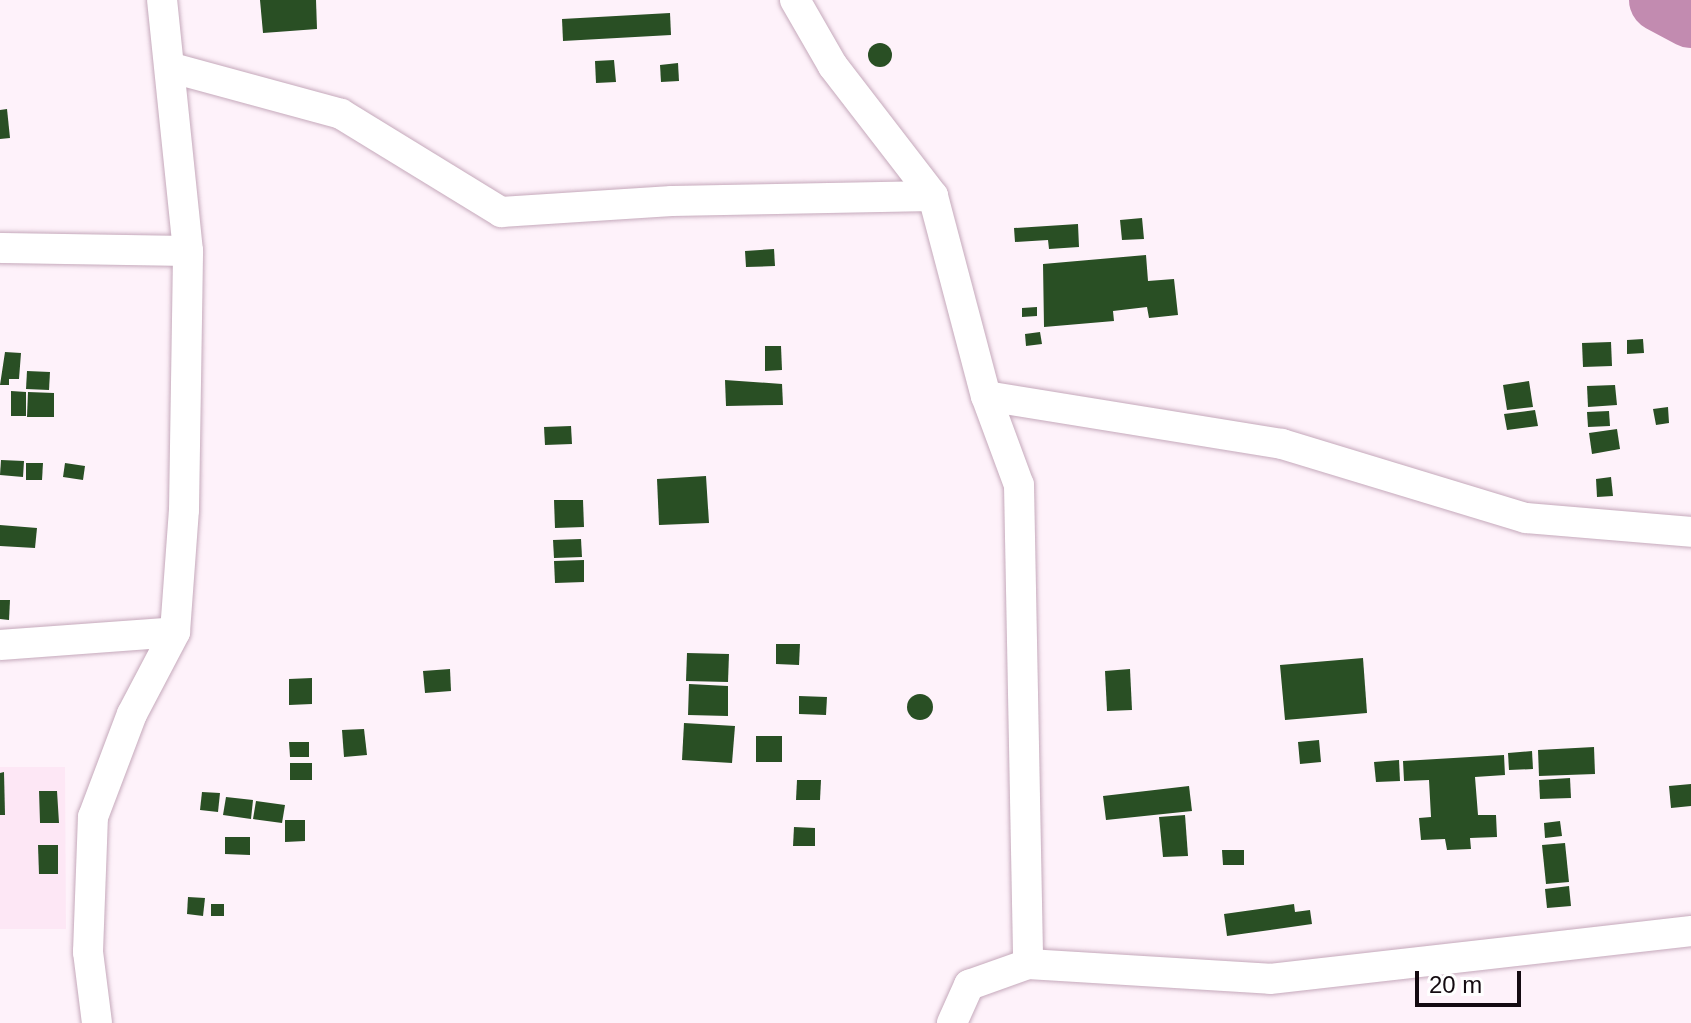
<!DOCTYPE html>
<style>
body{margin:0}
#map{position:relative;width:1691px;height:1023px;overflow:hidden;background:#fef2fa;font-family:Arial,sans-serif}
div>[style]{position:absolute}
.built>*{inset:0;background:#fde7f5}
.river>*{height:64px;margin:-32px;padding:0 32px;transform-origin:32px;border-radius:32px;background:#c28bb0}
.building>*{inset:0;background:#294f24}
.round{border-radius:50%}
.roads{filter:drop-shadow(0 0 2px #c5a9bb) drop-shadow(0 0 2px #c5a9bb)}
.minor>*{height:30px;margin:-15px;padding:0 15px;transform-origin:15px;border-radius:15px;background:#fff}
span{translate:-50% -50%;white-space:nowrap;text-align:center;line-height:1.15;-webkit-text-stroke:8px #fff;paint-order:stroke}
.scale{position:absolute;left:1415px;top:971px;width:106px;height:36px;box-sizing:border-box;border:4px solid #140b11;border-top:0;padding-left:10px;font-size:24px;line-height:28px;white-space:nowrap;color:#140b11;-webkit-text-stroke:6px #fff;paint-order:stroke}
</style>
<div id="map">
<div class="built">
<i style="clip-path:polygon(0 767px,65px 767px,66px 929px,0 929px)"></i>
</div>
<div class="river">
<i style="left:1661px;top:0;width:34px;rotate:28deg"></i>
</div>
<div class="building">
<i style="clip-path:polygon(260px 0,316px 0,317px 29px,263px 33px)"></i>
<i style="clip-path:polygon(670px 13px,671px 35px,563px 41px,562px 19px)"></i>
<i class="round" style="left:868px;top:43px;width:24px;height:24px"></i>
<i style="clip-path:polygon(614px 60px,616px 82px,596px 83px,595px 61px)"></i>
<i style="clip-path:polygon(678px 63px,679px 81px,661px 82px,660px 65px)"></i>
<i style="clip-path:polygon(7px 109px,10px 138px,0 139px,0 110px)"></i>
<i style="clip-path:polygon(1142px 218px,1144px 239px,1122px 240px,1120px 220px)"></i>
<i style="clip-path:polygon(1078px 224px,1079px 247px,1049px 249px,1048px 240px,1015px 242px,1014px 228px)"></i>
<i style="clip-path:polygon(774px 249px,775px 266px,746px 267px,745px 251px)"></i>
<i style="clip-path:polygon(1146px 255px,1148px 281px,1174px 279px,1178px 315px,1149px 318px,1147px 307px,1113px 311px,1114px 321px,1044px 327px,1043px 264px)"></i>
<i style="clip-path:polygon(1037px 307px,1037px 316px,1022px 317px,1022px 308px)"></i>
<i style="clip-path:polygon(1040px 332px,1042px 344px,1026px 346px,1025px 334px)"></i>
<i style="clip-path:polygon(1643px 339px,1644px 353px,1627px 354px,1627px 340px)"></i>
<i style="clip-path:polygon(1611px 342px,1612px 366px,1583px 367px,1582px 343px)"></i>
<i style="clip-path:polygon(765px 346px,781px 346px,782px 370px,765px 371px)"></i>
<i style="clip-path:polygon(5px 352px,21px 353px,19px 379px,9px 379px,9px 385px,0 385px)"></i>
<i style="clip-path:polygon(27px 371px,50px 372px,49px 390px,26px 389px)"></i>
<i style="clip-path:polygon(725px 380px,782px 384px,783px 405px,726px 406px)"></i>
<i style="clip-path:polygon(1529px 381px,1533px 407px,1507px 410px,1503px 385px)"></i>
<i style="clip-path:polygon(1615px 385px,1617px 405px,1588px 407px,1587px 386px)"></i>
<i style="clip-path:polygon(11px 391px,26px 392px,26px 416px,11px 416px)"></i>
<i style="clip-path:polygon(28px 392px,54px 393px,54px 417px,27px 417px)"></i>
<i style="clip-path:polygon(1668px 407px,1669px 423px,1656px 425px,1653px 409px)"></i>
<i style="clip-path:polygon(1535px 410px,1538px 426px,1507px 430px,1504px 414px)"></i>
<i style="clip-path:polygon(1609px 411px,1610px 426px,1588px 427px,1587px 412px)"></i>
<i style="clip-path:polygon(571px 426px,572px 444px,545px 445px,544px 427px)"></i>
<i style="clip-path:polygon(1617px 429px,1620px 449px,1592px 454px,1589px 433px)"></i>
<i style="clip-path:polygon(1px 460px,24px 461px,23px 477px,0 475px)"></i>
<i style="clip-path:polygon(26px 463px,43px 463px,42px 480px,26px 480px)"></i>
<i style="clip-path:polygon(65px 463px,85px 466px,83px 480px,63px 477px)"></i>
<i style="clip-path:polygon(706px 476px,709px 523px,659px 525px,657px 479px)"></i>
<i style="clip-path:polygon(1611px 477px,1613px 496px,1597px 497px,1596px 479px)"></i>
<i style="clip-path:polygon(554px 500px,583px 500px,584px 527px,555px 528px)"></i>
<i style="clip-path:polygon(0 525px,37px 528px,35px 548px,0 546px)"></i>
<i style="clip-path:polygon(581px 539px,582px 557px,554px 558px,553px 540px)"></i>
<i style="clip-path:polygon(584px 560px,584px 582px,555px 583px,554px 561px)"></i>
<i style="clip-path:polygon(0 600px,10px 600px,9px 620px,0 619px)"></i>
<i style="clip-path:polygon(776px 644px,800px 644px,799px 665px,776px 664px)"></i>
<i style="clip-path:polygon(687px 653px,729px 654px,728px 682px,686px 681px)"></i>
<i style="clip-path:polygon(1363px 658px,1367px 713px,1285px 720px,1280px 665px)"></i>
<i style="clip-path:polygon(450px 669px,451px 691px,425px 693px,423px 671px)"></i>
<i style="clip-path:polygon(1130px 669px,1132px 710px,1107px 711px,1105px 671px)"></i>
<i style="clip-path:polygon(312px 678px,312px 704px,289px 705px,289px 679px)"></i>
<i style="clip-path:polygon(689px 684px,728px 686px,728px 716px,688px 715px)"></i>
<i class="round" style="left:907px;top:694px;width:26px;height:26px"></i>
<i style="clip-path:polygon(799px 696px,827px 697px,826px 715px,799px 714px)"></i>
<i style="clip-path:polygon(684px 723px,735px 726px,732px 763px,682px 760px)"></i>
<i style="clip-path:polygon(364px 729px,367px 755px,344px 757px,342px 730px)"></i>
<i style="clip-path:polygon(756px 736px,782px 736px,782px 762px,756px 762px)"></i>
<i style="clip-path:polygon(1319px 740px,1321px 762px,1300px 764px,1298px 742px)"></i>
<i style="clip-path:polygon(289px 742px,309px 742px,309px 757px,290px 757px)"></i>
<i style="clip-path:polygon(1594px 747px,1595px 774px,1539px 776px,1538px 750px)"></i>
<i style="clip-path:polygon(1532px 751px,1533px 769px,1509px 770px,1508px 753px)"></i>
<i style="clip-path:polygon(1504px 755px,1505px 775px,1475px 777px,1478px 815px,1496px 815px,1497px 837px,1470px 838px,1471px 849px,1447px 850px,1445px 839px,1421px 840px,1419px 818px,1431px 817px,1429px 780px,1404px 781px,1403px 761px)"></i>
<i style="clip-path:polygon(1399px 760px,1400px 781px,1376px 782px,1374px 762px)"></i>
<i style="clip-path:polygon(290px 763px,312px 763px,312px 780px,290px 780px)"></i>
<i style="clip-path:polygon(4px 772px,5px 815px,0 815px,0 773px)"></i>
<i style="clip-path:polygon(1570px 778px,1571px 798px,1540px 799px,1539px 780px)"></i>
<i style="clip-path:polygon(797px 780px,821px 780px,820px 800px,796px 800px)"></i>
<i style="clip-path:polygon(1691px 784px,1691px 806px,1671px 808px,1669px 786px)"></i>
<i style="clip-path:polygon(1189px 786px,1192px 811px,1106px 820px,1103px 796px)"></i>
<i style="clip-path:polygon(39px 791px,57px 791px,59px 823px,40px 823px)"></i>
<i style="clip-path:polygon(202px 792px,220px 793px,218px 812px,200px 810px)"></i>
<i style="clip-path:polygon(226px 797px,253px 800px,251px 819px,223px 815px)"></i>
<i style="clip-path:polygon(256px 801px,285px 805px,282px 823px,253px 819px)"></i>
<i style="clip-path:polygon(1185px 815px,1188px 856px,1163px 857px,1159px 817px)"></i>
<i style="clip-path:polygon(285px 820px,305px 820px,305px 841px,285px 842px)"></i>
<i style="clip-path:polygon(1560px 821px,1562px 836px,1545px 838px,1544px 823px)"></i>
<i style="clip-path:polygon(794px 827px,815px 828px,815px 846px,793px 846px)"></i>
<i style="clip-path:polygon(225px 837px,250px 837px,250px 855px,225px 854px)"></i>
<i style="clip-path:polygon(1565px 843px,1569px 882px,1546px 884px,1542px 845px)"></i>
<i style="clip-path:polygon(38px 845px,58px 845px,58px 874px,39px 874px)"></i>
<i style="clip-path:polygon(1222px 850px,1244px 850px,1244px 865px,1223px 865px)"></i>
<i style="clip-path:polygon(1569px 886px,1571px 906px,1547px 908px,1545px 889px)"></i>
<i style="clip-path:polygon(188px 897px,205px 898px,203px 916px,187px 914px)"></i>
<i style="clip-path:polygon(211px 904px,224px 904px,224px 916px,211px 916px)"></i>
<i style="clip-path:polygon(1294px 904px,1295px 912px,1310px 910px,1312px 924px,1227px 936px,1224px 914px)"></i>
</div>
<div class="roads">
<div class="minor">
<i style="left:795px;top:0;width:76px;rotate:60.1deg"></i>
<i style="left:833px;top:66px;width:164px;rotate:52.4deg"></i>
<i style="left:933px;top:196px;width:207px;rotate:75.2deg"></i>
<i style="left:986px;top:396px;width:95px;rotate:69.7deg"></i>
<i style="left:1019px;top:485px;width:479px;rotate:88.9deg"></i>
<i style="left:1028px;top:964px;width:242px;rotate:3.5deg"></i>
<i style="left:1270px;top:979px;width:424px;rotate:-6.5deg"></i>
<i style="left:172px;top:68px;width:175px;rotate:15.2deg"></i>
<i style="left:341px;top:114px;width:188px;rotate:31.5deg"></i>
<i style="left:501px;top:212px;width:171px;rotate:-3.7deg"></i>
<i style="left:672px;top:201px;width:261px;rotate:-1.1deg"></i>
<i style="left:0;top:248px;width:188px;rotate:0.9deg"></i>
<i style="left:986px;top:396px;width:300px;rotate:9.2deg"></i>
<i style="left:1282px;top:444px;width:255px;rotate:16.9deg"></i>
<i style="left:1526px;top:518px;width:166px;rotate:4.8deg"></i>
<i style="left:0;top:645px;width:175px;rotate:-4.2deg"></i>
<i style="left:97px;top:1023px;width:72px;rotate:-97.2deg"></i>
<i style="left:88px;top:952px;width:135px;rotate:-87.9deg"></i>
<i style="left:93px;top:817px;width:110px;rotate:-69.3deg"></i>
<i style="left:132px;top:714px;width:93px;rotate:-62.3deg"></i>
<i style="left:175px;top:632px;width:122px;rotate:-85.8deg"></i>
<i style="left:184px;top:510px;width:259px;rotate:-89.1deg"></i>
<i style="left:188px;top:251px;width:252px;rotate:-95.9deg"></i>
<i style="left:952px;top:1023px;width:42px;rotate:-65.9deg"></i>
<i style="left:969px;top:985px;width:63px;rotate:-19.6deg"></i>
</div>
</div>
<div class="scale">20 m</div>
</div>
